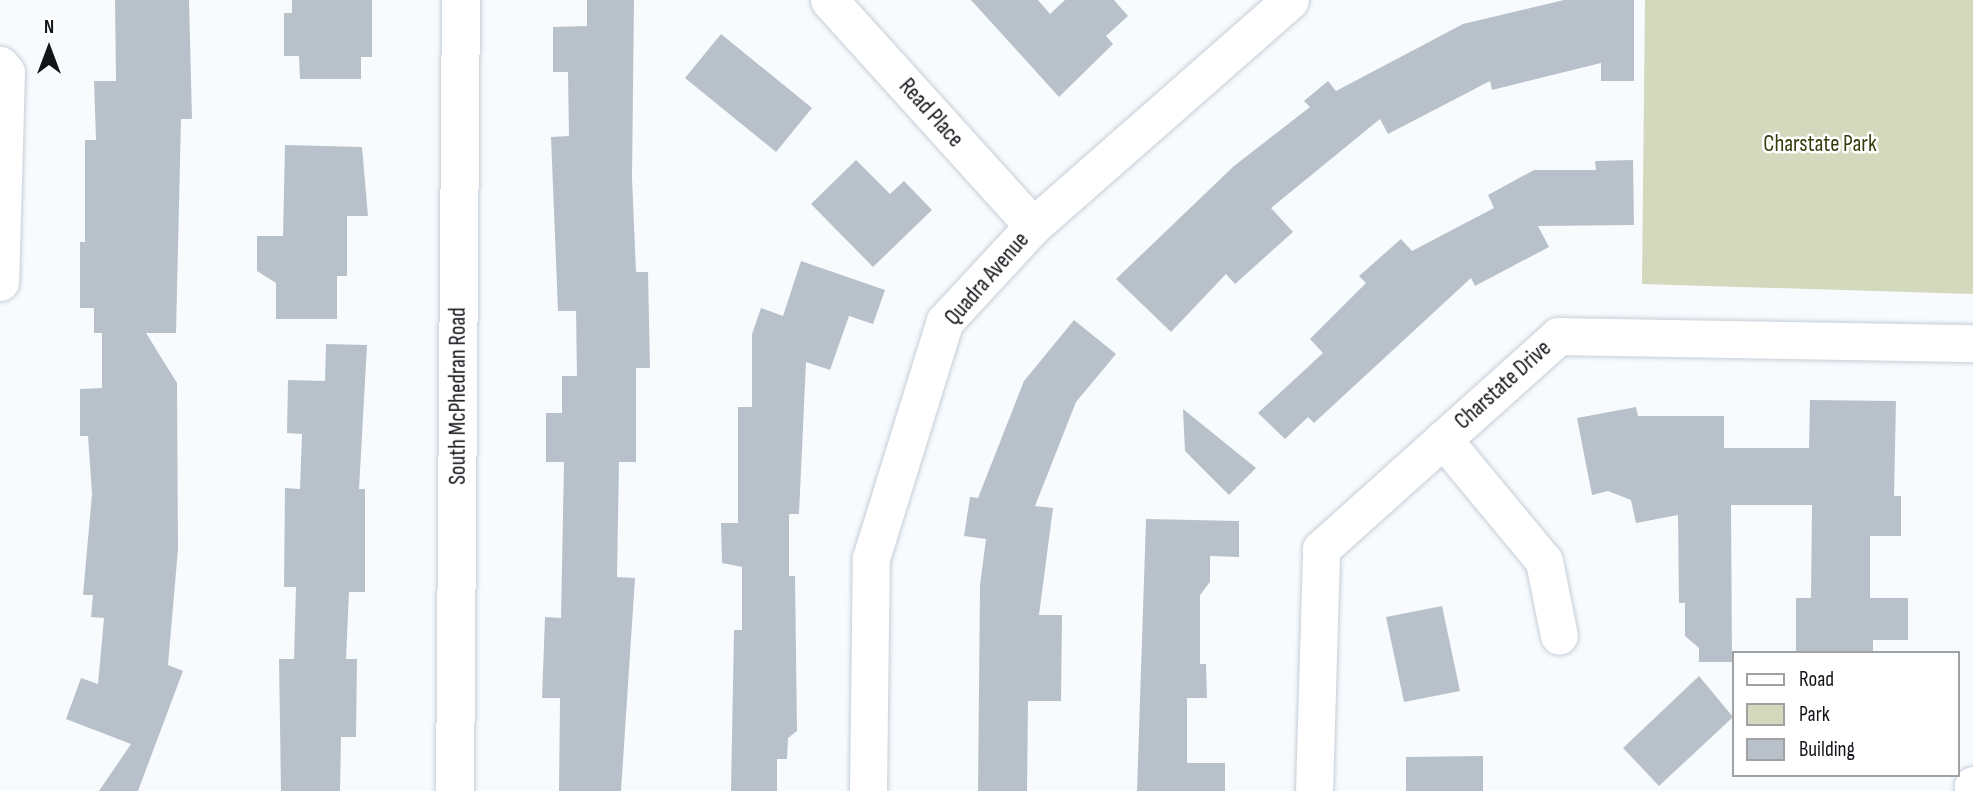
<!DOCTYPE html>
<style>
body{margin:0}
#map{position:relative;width:1973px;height:791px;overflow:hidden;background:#f7fbfe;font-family:"Sofia Sans Condensed",sans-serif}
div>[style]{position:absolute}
.green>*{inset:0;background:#d4d8bc}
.building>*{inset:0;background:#b8c1ca}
.roads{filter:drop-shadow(0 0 2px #c6ced7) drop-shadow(0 0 2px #c6ced7)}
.street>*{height:37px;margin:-18.5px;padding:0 18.5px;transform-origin:18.5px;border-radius:18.5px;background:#fff}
.secondary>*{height:38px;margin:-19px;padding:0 19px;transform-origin:19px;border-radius:19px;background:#fff}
span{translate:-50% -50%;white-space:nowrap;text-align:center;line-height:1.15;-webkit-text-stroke:5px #fff;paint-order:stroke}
.street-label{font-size:23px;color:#111418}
.park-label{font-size:23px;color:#383c0c}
.legend{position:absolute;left:1732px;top:651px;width:228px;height:126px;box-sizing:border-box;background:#fff;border:2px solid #a0a1a3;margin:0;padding:9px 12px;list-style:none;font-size:21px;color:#111418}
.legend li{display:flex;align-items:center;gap:14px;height:35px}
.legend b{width:35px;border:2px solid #a0a1a3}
.north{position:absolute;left:14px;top:14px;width:70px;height:70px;-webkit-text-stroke:5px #fff;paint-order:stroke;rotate:0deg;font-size:19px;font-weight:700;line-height:28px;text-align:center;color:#111418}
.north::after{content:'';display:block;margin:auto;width:24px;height:32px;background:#111418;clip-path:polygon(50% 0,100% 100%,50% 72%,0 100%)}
</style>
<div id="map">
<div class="green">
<i style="clip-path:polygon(1645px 0,1973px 0,1973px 294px,1642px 284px)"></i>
</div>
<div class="building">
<i style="clip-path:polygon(115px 0,189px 0,192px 119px,181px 119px,176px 333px,146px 333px,177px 383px,178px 549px,168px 665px,183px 671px,138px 791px,99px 791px,131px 744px,66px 719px,81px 678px,98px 684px,104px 618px,91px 617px,93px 595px,83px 595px,92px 494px,88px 436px,80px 436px,80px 389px,102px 388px,102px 333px,94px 333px,94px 308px,80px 308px,80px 242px,85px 242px,85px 140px,96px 140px,94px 81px,116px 81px)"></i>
<i style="clip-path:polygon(292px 0,372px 0,372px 57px,361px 57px,361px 79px,300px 79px,299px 56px,284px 56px,284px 13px,292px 13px)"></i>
<i style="clip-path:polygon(587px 0,634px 0,632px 178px,636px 272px,648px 272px,650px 368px,636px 368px,636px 462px,619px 462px,617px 577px,635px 578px,621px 791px,559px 791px,560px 698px,542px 698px,545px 617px,561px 618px,564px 462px,546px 462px,546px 413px,562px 413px,562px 376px,577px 376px,576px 311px,558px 311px,551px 137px,569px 136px,568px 72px,553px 72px,553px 27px,587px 26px)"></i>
<i style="clip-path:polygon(971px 0,1038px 0,1050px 14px,1065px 0,1114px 0,1128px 16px,1106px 36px,1113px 44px,1059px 97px)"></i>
<i style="clip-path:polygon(1564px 0,1634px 0,1634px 81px,1601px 81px,1601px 63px,1492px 90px,1490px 81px,1388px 134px,1380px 119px,1271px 208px,1293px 232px,1235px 284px,1226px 274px,1171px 332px,1116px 279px,1234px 166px,1310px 107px,1304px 101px,1328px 81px,1336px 91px,1463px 24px)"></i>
<i style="clip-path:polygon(721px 34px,812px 108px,776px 152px,685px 78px)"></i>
<i style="clip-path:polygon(285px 145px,362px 147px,368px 216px,347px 216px,347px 276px,337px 276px,337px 319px,276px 319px,276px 283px,257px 271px,257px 236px,283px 236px)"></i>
<i style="clip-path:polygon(856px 160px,890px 194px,904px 181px,932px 210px,873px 267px,811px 204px)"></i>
<i style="clip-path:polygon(1633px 160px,1634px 225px,1538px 226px,1549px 247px,1475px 286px,1471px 278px,1314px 423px,1308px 417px,1285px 439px,1258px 413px,1323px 353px,1310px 339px,1366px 283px,1359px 276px,1401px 239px,1412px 251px,1494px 208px,1488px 195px,1534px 170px,1596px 170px,1595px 161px)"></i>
<i style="clip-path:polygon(801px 261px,885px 290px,873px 324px,849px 316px,830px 370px,806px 362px,799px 514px,789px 514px,789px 576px,795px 576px,797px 731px,788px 738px,787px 759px,777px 759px,777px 791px,731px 791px,734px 630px,742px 630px,742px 567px,722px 563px,721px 523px,738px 523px,738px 407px,752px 407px,752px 334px,761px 308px,783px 316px)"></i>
<i style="clip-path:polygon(1074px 320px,1116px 354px,1076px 402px,1035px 506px,1053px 508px,1039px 615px,1062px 615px,1061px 701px,1028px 701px,1027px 791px,978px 791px,980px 585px,986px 539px,964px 536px,970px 497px,978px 498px,1024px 381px)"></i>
<i style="clip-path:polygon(326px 344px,367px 345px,359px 489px,365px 489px,365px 592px,349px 592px,346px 659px,357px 659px,356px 737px,341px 737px,340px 791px,281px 791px,279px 659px,294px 659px,296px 587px,284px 587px,285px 488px,300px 489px,302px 434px,287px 433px,288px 380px,325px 381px)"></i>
<i style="clip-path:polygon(1810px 400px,1896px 401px,1894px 496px,1901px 496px,1901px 536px,1870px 536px,1870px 598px,1908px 598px,1908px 640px,1873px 640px,1873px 653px,1796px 653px,1796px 598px,1811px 598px,1812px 505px,1731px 505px,1732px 662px,1699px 662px,1699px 648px,1685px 636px,1685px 603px,1679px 603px,1678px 515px,1636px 523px,1631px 500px,1608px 491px,1592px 495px,1577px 418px,1636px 407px,1638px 416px,1724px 416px,1724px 448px,1809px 448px)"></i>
<i style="clip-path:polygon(1183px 409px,1256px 468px,1229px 495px,1185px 451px)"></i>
<i style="clip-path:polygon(1146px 519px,1239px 521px,1239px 557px,1210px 556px,1210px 582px,1200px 595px,1200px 664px,1206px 664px,1207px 698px,1187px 698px,1187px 763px,1225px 763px,1225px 791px,1137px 791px)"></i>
<i style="clip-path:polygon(1442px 606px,1460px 691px,1404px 702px,1386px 617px)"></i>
<i style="clip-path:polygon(1699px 676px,1733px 717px,1659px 786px,1623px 748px)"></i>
<i style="clip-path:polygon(1483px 756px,1483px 791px,1406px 791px,1406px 757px)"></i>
</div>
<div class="roads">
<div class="street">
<i style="left:829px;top:0;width:304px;rotate:47.9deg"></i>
<i style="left:0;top:65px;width:9px;rotate:49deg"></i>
<i style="left:6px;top:72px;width:210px;rotate:91.6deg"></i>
<i style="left:1443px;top:439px;width:158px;rotate:50.4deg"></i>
<i style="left:1544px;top:561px;width:76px;rotate:78.7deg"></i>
<i style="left:868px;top:791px;width:233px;rotate:-89.3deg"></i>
<i style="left:871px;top:558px;width:248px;rotate:-72.7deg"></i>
<i style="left:945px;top:321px;width:129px;rotate:-47.2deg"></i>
<i style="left:1033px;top:226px;width:342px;rotate:-41.3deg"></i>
<i style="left:1314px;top:791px;width:242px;rotate:-88.3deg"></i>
<i style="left:1321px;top:549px;width:319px;rotate:-41.9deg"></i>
<i style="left:1558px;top:336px;width:415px;rotate:1deg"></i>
<i style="left:1973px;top:791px;width:6px;rotate:-90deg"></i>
</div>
<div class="secondary">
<i style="left:455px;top:791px;width:791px;rotate:-89.57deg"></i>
</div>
</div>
<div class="street-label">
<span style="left:931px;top:113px;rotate:48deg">Read Place</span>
<span style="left:987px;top:279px;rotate:-49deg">Quadra Avenue</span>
<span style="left:1503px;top:385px;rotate:-42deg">Charstate Drive</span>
<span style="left:458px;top:396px;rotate:-90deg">South McPhedran Road</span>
</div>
<div class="park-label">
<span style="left:1820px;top:144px">Charstate Park</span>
</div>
<ul class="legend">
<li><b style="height:9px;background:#fff"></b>Road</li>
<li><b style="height:19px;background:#d4d8bc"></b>Park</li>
<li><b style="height:19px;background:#b8c1ca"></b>Building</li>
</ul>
<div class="north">N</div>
</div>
